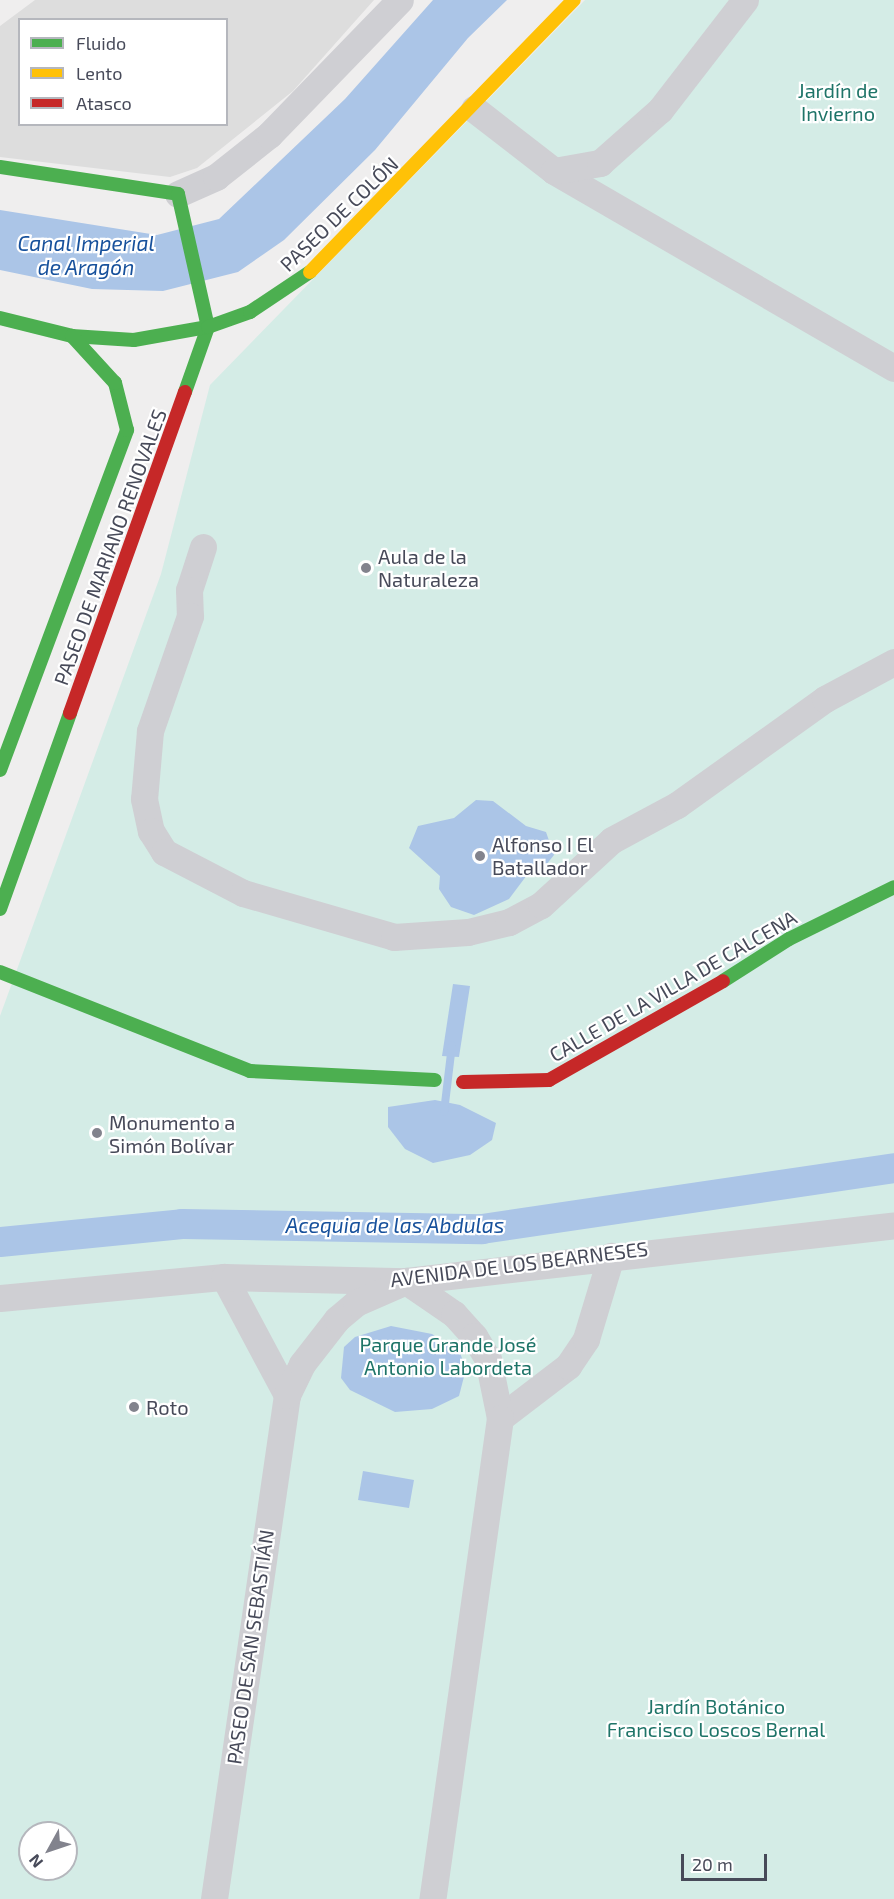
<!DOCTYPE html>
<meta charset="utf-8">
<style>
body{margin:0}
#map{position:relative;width:894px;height:1899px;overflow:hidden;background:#efeeee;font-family:"Exo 2",sans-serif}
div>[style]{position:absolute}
.education>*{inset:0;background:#ddd}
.green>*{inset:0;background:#d4ece6}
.water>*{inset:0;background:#abc5e7}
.stream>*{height:8px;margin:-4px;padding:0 4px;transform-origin:4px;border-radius:4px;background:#abc5e7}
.canal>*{height:30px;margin:-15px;padding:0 15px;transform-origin:15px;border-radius:15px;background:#abc5e7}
.street>*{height:27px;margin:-13.5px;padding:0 13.5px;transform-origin:13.5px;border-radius:13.5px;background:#cfcfd3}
.fast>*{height:14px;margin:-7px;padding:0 7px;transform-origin:7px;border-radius:7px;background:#4caf50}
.slow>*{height:14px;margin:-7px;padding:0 7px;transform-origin:7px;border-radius:7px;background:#ffc107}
.jam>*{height:14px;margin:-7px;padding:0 7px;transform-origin:7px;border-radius:7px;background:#c62828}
.dots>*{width:16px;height:16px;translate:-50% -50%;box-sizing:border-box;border:3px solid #fff;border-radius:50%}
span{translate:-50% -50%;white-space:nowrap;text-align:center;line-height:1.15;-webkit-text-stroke:4.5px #fff;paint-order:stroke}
.park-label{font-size:20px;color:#1e7468}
.street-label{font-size:20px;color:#474a59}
.poi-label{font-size:20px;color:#474a59}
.left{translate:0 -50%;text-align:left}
.water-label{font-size:21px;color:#17519c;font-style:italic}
.legend{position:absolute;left:18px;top:18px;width:210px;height:108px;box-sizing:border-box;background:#fff;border:2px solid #b5b7bd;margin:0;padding:8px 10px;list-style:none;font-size:18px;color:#474a59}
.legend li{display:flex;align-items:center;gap:12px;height:30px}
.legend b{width:30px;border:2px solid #b5b7bd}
.north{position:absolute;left:18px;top:1821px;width:60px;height:60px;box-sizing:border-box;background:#fff;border:2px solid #b5b7bd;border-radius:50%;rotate:230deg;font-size:16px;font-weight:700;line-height:24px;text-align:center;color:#474a59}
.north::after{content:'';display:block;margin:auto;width:21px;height:27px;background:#82838d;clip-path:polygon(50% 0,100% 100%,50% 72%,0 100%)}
.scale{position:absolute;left:681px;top:1854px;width:86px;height:27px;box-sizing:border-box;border:3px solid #474a59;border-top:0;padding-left:8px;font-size:18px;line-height:21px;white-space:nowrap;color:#474a59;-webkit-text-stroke:4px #fff;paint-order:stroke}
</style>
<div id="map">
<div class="education">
<i style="clip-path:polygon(evenodd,35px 0,374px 0,293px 91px,197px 168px,170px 177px,0 157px,0 26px,35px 0,20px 20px,226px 20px,226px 124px,20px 124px,20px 20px)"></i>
</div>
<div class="green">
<i style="clip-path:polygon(evenodd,585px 0,894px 0,894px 1899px,0 1899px,0 1016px,161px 574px,210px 385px,585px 0,30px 1833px,66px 1833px,66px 1869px,30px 1869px,30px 1833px)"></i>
</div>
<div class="water">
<i style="clip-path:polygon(433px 0,507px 0,468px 38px,375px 150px,284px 240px,238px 272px,163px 291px,92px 289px,0 270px,0 210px,157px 235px,219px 219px,345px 99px)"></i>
<i style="clip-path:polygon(476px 800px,493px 801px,526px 826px,546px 832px,554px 855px,537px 876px,527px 875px,509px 899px,474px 915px,451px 907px,439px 889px,440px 876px,409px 848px,418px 826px,454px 818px)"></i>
<i style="clip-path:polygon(453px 984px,470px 986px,459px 1057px,442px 1056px)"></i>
<i style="clip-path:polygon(435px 1100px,460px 1105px,496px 1123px,492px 1140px,470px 1155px,433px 1163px,405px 1149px,388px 1127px,388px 1107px)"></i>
<i style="clip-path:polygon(391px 1326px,432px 1334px,460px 1353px,466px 1369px,459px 1396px,432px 1409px,395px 1412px,350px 1390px,341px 1378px,344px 1347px,355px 1337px)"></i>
<i style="clip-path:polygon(363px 1471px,414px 1480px,409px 1508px,358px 1500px)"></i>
</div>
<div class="stream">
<i style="left:444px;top:1112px;width:67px;rotate:-83.2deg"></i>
</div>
<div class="canal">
<i style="left:0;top:1242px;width:183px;rotate:-5.6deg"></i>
<i style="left:182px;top:1224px;width:300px;rotate:1deg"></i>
<i style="left:482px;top:1229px;width:416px;rotate:-8.4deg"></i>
</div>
<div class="street">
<i style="left:474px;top:109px;width:101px;rotate:37.8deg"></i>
<i style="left:554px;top:171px;width:393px;rotate:30.1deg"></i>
<i style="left:554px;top:171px;width:47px;rotate:-9.9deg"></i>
<i style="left:600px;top:163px;width:80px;rotate:-41.5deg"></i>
<i style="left:660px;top:110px;width:139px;rotate:-52.3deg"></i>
<i style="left:178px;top:194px;width:42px;rotate:-24.1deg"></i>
<i style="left:216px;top:177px;width:68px;rotate:-38.4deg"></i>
<i style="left:269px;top:135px;width:188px;rotate:-45.9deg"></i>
<i style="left:203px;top:547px;width:45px;rotate:108deg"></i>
<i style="left:189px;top:590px;width:26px;rotate:88deg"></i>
<i style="left:190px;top:616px;width:122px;rotate:109.2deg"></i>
<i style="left:150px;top:731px;width:68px;rotate:95deg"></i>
<i style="left:144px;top:799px;width:33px;rotate:78deg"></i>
<i style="left:151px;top:831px;width:25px;rotate:58deg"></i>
<i style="left:164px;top:852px;width:89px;rotate:27.4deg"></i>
<i style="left:243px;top:893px;width:157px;rotate:16.2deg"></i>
<i style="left:394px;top:937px;width:74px;rotate:-3.9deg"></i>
<i style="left:468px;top:932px;width:42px;rotate:-13.7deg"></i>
<i style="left:509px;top:922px;width:36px;rotate:-28deg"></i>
<i style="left:541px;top:905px;width:96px;rotate:-42.5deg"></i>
<i style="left:612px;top:840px;width:74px;rotate:-28.3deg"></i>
<i style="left:677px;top:805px;width:182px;rotate:-35.6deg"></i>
<i style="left:825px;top:699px;width:78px;rotate:-28.2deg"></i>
<i style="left:224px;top:1277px;width:134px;rotate:61.9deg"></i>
<i style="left:0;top:1298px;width:225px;rotate:-5.4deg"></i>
<i style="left:224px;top:1277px;width:182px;rotate:1.3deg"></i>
<i style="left:406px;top:1281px;width:491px;rotate:-6.5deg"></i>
<i style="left:500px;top:1418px;width:86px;rotate:-37.4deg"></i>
<i style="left:568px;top:1366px;width:32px;rotate:-56deg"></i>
<i style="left:586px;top:1339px;width:87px;rotate:-73.2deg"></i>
<i style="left:214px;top:1899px;width:509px;rotate:-81.76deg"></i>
<i style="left:287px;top:1395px;width:34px;rotate:-64deg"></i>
<i style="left:302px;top:1364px;width:57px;rotate:-52.1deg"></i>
<i style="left:337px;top:1319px;width:25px;rotate:-40deg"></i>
<i style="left:356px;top:1303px;width:55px;rotate:-23.7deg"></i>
<i style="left:406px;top:1281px;width:58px;rotate:34.5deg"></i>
<i style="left:454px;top:1314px;width:30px;rotate:48deg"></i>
<i style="left:474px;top:1336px;width:27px;rotate:59deg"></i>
<i style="left:488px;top:1359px;width:60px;rotate:78.5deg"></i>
<i style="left:500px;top:1418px;width:486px;rotate:98deg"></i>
</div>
<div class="fast">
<i style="left:0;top:167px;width:180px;rotate:8.6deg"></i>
<i style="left:178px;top:194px;width:136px;rotate:77.3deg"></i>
<i style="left:208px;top:327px;width:69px;rotate:109.5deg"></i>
<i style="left:0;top:318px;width:74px;rotate:14deg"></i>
<i style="left:72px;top:336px;width:62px;rotate:3.7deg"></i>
<i style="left:134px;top:340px;width:75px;rotate:-10deg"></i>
<i style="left:208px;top:327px;width:45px;rotate:-19.7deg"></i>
<i style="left:250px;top:312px;width:72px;rotate:-33.7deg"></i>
<i style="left:0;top:770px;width:363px;rotate:-69.5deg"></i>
<i style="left:127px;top:430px;width:49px;rotate:-104.3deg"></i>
<i style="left:115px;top:383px;width:64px;rotate:-132.5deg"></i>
<i style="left:0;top:909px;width:208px;rotate:-70.3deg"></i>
<i style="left:0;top:972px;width:269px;rotate:21.6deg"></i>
<i style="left:250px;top:1071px;width:185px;rotate:2.8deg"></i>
<i style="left:723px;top:981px;width:78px;rotate:-32.5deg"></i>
<i style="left:789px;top:939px;width:117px;rotate:-26.3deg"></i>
</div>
<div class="slow">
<i style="left:310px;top:272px;width:379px;rotate:-45.9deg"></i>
</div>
<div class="jam">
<i style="left:70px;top:713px;width:341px;rotate:-70.3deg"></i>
<i style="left:463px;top:1082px;width:86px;rotate:-1.3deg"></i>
<i style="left:549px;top:1080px;width:200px;rotate:-29.6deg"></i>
</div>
<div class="dots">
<i style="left:366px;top:568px;background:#82838d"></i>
<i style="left:480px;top:856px;background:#82838d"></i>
<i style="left:97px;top:1133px;background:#82838d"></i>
<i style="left:134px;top:1407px;background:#82838d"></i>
</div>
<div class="park-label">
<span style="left:838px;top:102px">Jardín de<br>Invierno</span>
<span style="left:448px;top:1356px">Parque Grande José<br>Antonio Labordeta</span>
<span style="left:716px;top:1718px">Jardín Botánico<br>Francisco Loscos Bernal</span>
</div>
<div class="street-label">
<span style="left:339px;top:214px;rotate:-44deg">PASEO DE COLÓN</span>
<span style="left:110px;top:547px;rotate:-70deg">PASEO DE MARIANO RENOVALES</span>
<span style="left:673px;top:986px;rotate:-30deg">CALLE DE LA VILLA DE CALCENA</span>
<span style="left:519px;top:1264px;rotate:-7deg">AVENIDA DE LOS BEARNESES</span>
<span style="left:250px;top:1647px;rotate:-82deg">PASEO DE SAN SEBASTIÁN</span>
</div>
<div class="poi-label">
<span class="left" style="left:378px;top:568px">Aula de la<br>Naturaleza</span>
<span class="left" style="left:492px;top:856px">Alfonso I El<br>Batallador</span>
<span class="left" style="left:109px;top:1134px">Monumento a<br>Simón Bolívar</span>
<span class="left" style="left:146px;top:1407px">Roto</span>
</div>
<div class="water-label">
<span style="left:86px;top:255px">Canal Imperial<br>de Aragón</span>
<span style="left:395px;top:1225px">Acequia de las Abdulas</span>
</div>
<ul class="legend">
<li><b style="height:8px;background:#4caf50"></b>Fluido</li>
<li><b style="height:8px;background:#ffc107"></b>Lento</li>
<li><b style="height:8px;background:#c62828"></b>Atasco</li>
</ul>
<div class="north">N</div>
<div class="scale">20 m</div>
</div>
